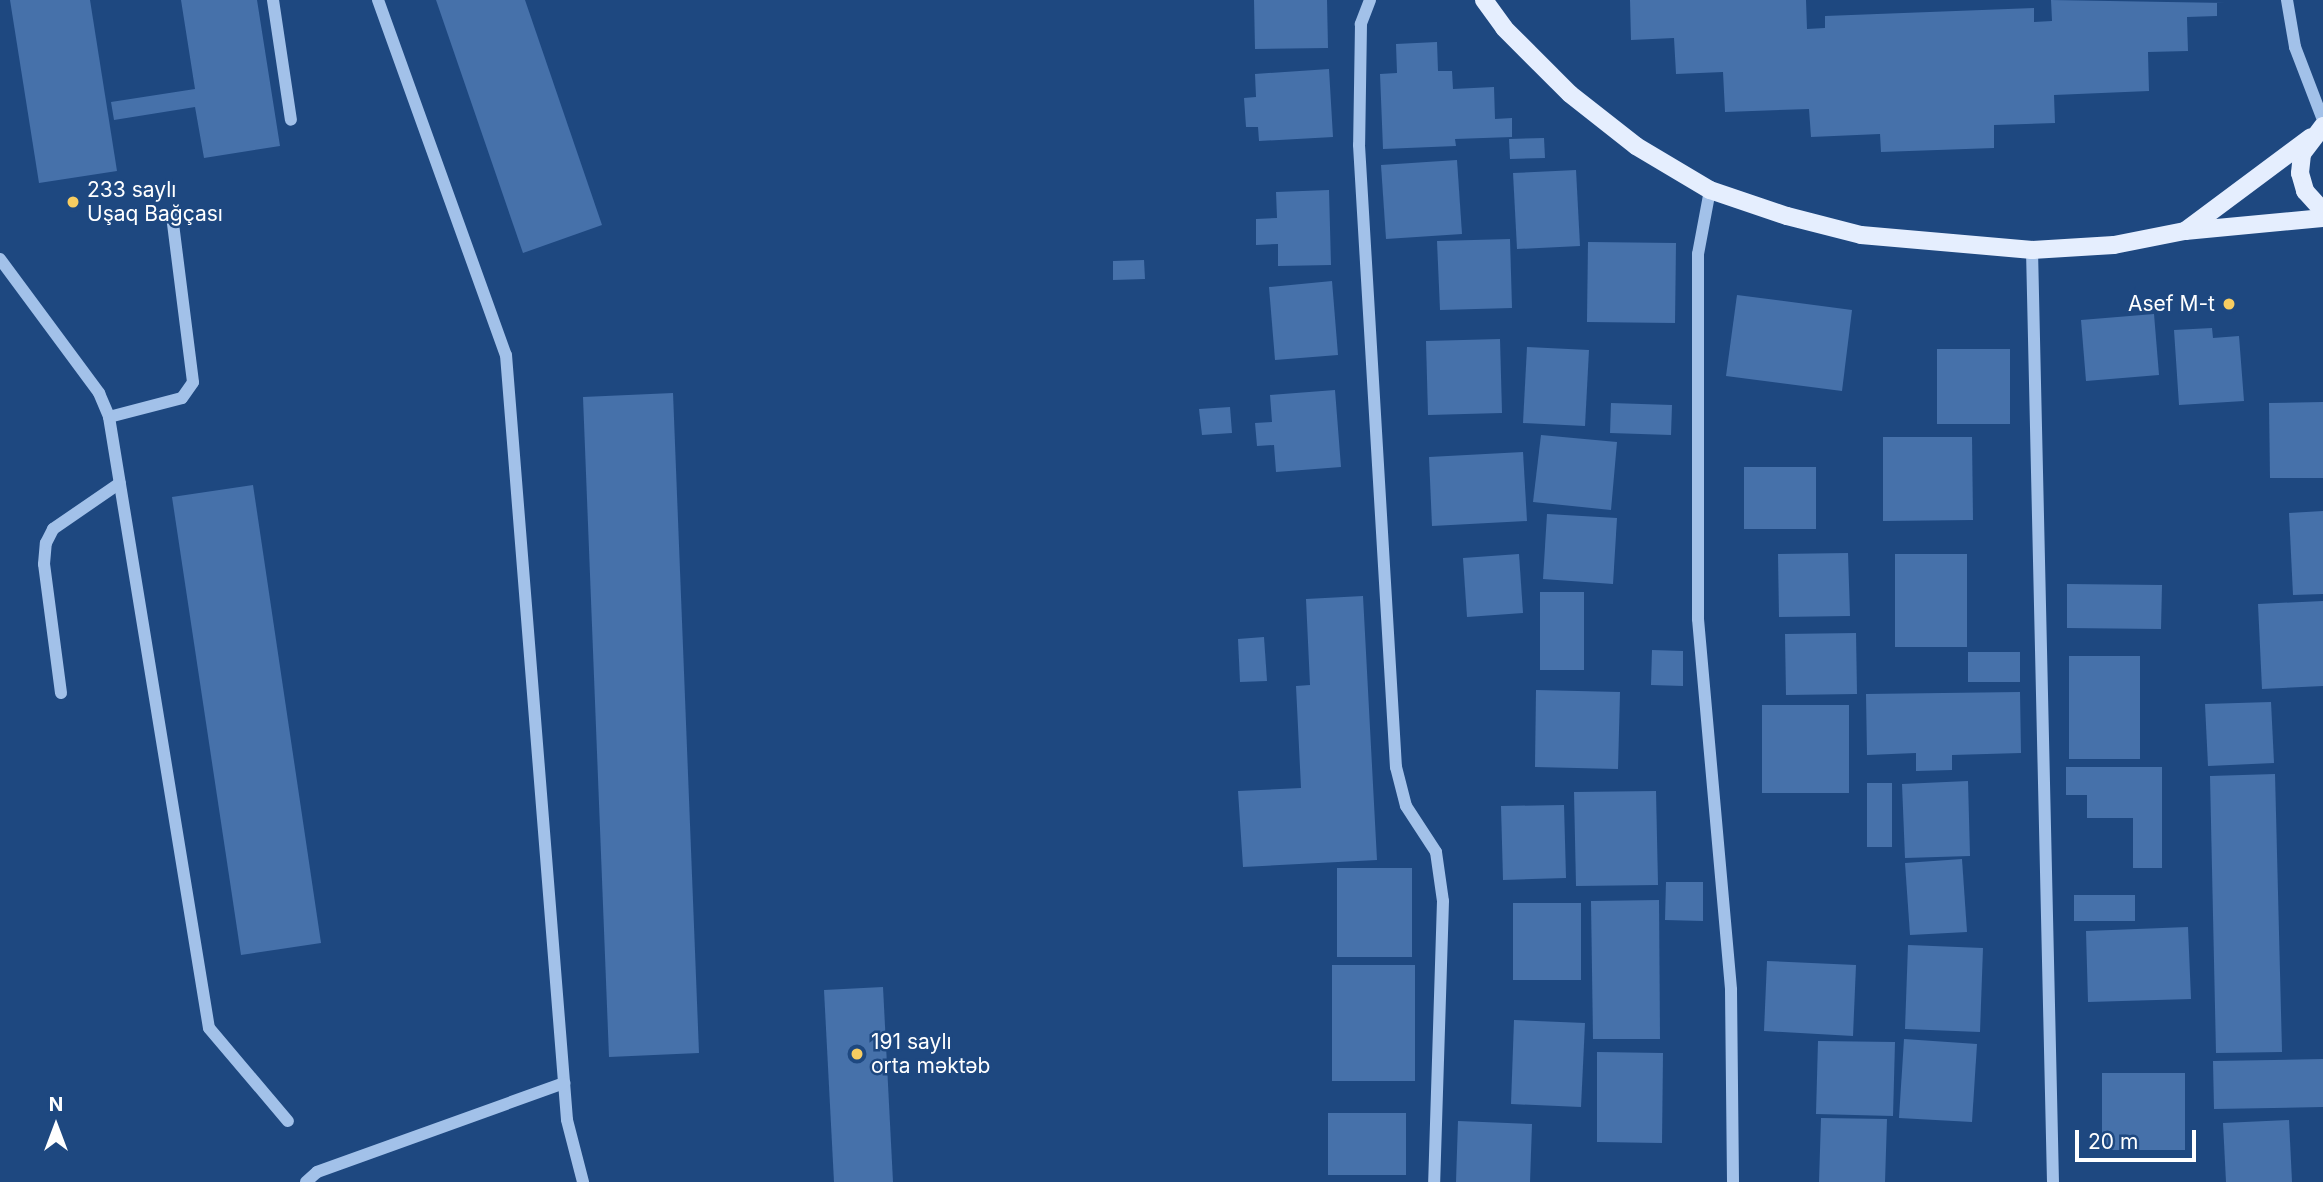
<!DOCTYPE html>
<meta charset="utf-8">
<style>
body{margin:0}
#map{position:relative;width:2323px;height:1182px;overflow:hidden;background:#1e4880;font-family:Inter,sans-serif}
div>[style]{position:absolute}
.building>*{inset:0;background:#4671aa}
.minor>*{height:12px;margin:-6px;padding:0 6px;transform-origin:6px;border-radius:6px;background:#a2c1e9}
.major>*{height:18px;margin:-9px;padding:0 9px;transform-origin:9px;border-radius:9px;background:#e5eefe}
.dots>*{width:19px;height:19px;translate:-50% -50%;box-sizing:border-box;border:4px solid #1e4880;border-radius:50%}
span{translate:-50% -50%;white-space:nowrap;text-align:center;line-height:1.15;-webkit-text-stroke:5px #1e4880;paint-order:stroke}
.poi-label{font-size:21px;color:#fff}
.left{translate:0 -50%;text-align:left}
.right{translate:-100% -50%;text-align:right}
.north{position:absolute;left:21px;top:1091px;width:70px;height:70px;-webkit-text-stroke:5px #1e4880;paint-order:stroke;rotate:0deg;font-size:19px;font-weight:700;line-height:28px;text-align:center;color:#fff}
.north::after{content:'';display:block;margin:auto;width:24px;height:32px;background:#fff;clip-path:polygon(50% 0,100% 100%,50% 72%,0 100%)}
.scale{position:absolute;left:2075px;top:1130px;width:121px;height:32px;box-sizing:border-box;border:4px solid #fff;border-top:0;padding-left:9px;font-size:21px;line-height:24px;white-space:nowrap;color:#fff;-webkit-text-stroke:5px #1e4880;paint-order:stroke}
</style>
<div id="map">
<div class="building">
<i style="clip-path:polygon(10px 0,90px 0,117px 171px,39px 183px)"></i>
<i style="clip-path:polygon(181px 0,257px 0,280px 146px,204px 158px,195px 107px,114px 120px,111px 102px,195px 89px)"></i>
<i style="clip-path:polygon(436px 0,525px 0,602px 225px,523px 253px)"></i>
<i style="clip-path:polygon(1254px 0,1327px 0,1328px 48px,1255px 49px)"></i>
<i style="clip-path:polygon(1630px 0,1806px 0,1807px 29px,1825px 28px,1825px 16px,2034px 8px,2034px 22px,2052px 21px,2051px 0,2226px 3px,2217px 3px,2217px 16px,2187px 17px,2188px 51px,2148px 52px,2149px 91px,2054px 95px,2055px 123px,1994px 125px,1994px 148px,1881px 152px,1880px 134px,1811px 137px,1809px 109px,1725px 112px,1723px 72px,1676px 74px,1674px 38px,1631px 40px)"></i>
<i style="clip-path:polygon(1437px 42px,1438px 71px,1452px 71px,1453px 89px,1494px 87px,1495px 119px,1512px 118px,1512px 137px,1455px 139px,1456px 146px,1383px 149px,1380px 74px,1397px 73px,1396px 44px)"></i>
<i style="clip-path:polygon(1329px 69px,1333px 137px,1259px 141px,1258px 127px,1246px 127px,1244px 98px,1256px 97px,1255px 74px)"></i>
<i style="clip-path:polygon(1544px 138px,1545px 158px,1510px 159px,1509px 139px)"></i>
<i style="clip-path:polygon(1457px 160px,1462px 234px,1386px 239px,1381px 165px)"></i>
<i style="clip-path:polygon(1576px 170px,1580px 246px,1517px 249px,1513px 173px)"></i>
<i style="clip-path:polygon(1329px 190px,1331px 265px,1278px 266px,1278px 244px,1256px 245px,1256px 219px,1277px 218px,1276px 192px)"></i>
<i style="clip-path:polygon(1510px 239px,1512px 308px,1440px 310px,1437px 241px)"></i>
<i style="clip-path:polygon(1588px 242px,1676px 243px,1675px 323px,1587px 322px)"></i>
<i style="clip-path:polygon(1144px 260px,1145px 279px,1113px 280px,1113px 261px)"></i>
<i style="clip-path:polygon(1332px 281px,1338px 355px,1275px 360px,1269px 287px)"></i>
<i style="clip-path:polygon(1737px 295px,1852px 310px,1842px 391px,1726px 376px)"></i>
<i style="clip-path:polygon(2154px 314px,2159px 375px,2086px 381px,2081px 320px)"></i>
<i style="clip-path:polygon(2212px 328px,2213px 338px,2239px 336px,2244px 401px,2179px 405px,2174px 330px)"></i>
<i style="clip-path:polygon(1500px 339px,1502px 413px,1428px 415px,1426px 341px)"></i>
<i style="clip-path:polygon(1527px 347px,1589px 350px,1585px 426px,1523px 423px)"></i>
<i style="clip-path:polygon(1937px 349px,2010px 349px,2010px 424px,1937px 424px)"></i>
<i style="clip-path:polygon(1335px 390px,1341px 467px,1276px 472px,1274px 445px,1257px 446px,1255px 423px,1272px 422px,1270px 395px)"></i>
<i style="clip-path:polygon(673px 393px,699px 1053px,609px 1057px,583px 397px)"></i>
<i style="clip-path:polygon(2323px 402px,2323px 478px,2270px 478px,2269px 403px)"></i>
<i style="clip-path:polygon(1611px 403px,1672px 405px,1671px 435px,1610px 433px)"></i>
<i style="clip-path:polygon(1230px 407px,1232px 433px,1202px 435px,1199px 409px)"></i>
<i style="clip-path:polygon(1541px 435px,1617px 442px,1611px 510px,1533px 502px)"></i>
<i style="clip-path:polygon(1883px 437px,1972px 437px,1973px 520px,1883px 521px)"></i>
<i style="clip-path:polygon(1523px 452px,1527px 521px,1432px 526px,1429px 457px)"></i>
<i style="clip-path:polygon(1744px 467px,1816px 467px,1816px 529px,1744px 529px)"></i>
<i style="clip-path:polygon(253px 485px,321px 943px,241px 955px,172px 497px)"></i>
<i style="clip-path:polygon(2323px 511px,2323px 594px,2293px 595px,2289px 513px)"></i>
<i style="clip-path:polygon(1547px 514px,1617px 518px,1613px 584px,1543px 579px)"></i>
<i style="clip-path:polygon(1848px 553px,1850px 616px,1779px 617px,1778px 554px)"></i>
<i style="clip-path:polygon(1519px 554px,1523px 613px,1467px 617px,1463px 558px)"></i>
<i style="clip-path:polygon(1895px 554px,1967px 554px,1967px 647px,1895px 647px)"></i>
<i style="clip-path:polygon(2067px 584px,2162px 585px,2161px 629px,2067px 628px)"></i>
<i style="clip-path:polygon(1540px 592px,1584px 592px,1584px 670px,1540px 670px)"></i>
<i style="clip-path:polygon(1363px 596px,1377px 860px,1243px 867px,1238px 791px,1301px 788px,1296px 686px,1310px 685px,1306px 599px)"></i>
<i style="clip-path:polygon(2323px 601px,2323px 686px,2262px 689px,2258px 604px)"></i>
<i style="clip-path:polygon(1856px 633px,1857px 694px,1786px 695px,1785px 634px)"></i>
<i style="clip-path:polygon(1264px 637px,1267px 681px,1240px 682px,1238px 639px)"></i>
<i style="clip-path:polygon(1652px 650px,1683px 651px,1683px 686px,1651px 685px)"></i>
<i style="clip-path:polygon(1968px 652px,2020px 652px,2020px 682px,1968px 682px)"></i>
<i style="clip-path:polygon(2069px 656px,2140px 656px,2140px 759px,2069px 759px)"></i>
<i style="clip-path:polygon(1536px 690px,1620px 692px,1618px 769px,1535px 767px)"></i>
<i style="clip-path:polygon(2020px 692px,2021px 753px,1952px 755px,1952px 770px,1916px 771px,1916px 753px,1867px 755px,1866px 694px)"></i>
<i style="clip-path:polygon(2271px 702px,2274px 763px,2208px 766px,2205px 704px)"></i>
<i style="clip-path:polygon(1762px 705px,1849px 705px,1849px 793px,1762px 793px)"></i>
<i style="clip-path:polygon(2066px 767px,2162px 767px,2162px 868px,2133px 868px,2133px 818px,2087px 818px,2087px 795px,2066px 795px)"></i>
<i style="clip-path:polygon(2275px 774px,2282px 1052px,2216px 1053px,2210px 776px)"></i>
<i style="clip-path:polygon(1968px 781px,1970px 856px,1905px 858px,1902px 784px)"></i>
<i style="clip-path:polygon(1867px 783px,1892px 783px,1892px 847px,1867px 847px)"></i>
<i style="clip-path:polygon(1656px 791px,1658px 885px,1576px 886px,1574px 792px)"></i>
<i style="clip-path:polygon(1564px 805px,1566px 878px,1503px 880px,1501px 806px)"></i>
<i style="clip-path:polygon(1962px 859px,1967px 932px,1910px 935px,1905px 863px)"></i>
<i style="clip-path:polygon(1337px 868px,1412px 868px,1412px 957px,1337px 957px)"></i>
<i style="clip-path:polygon(1666px 882px,1703px 882px,1703px 921px,1665px 920px)"></i>
<i style="clip-path:polygon(2074px 895px,2135px 895px,2135px 921px,2074px 921px)"></i>
<i style="clip-path:polygon(1659px 900px,1660px 1039px,1593px 1039px,1591px 901px)"></i>
<i style="clip-path:polygon(1513px 903px,1581px 903px,1581px 980px,1513px 980px)"></i>
<i style="clip-path:polygon(2188px 927px,2191px 999px,2088px 1002px,2086px 931px)"></i>
<i style="clip-path:polygon(1908px 945px,1983px 948px,1980px 1032px,1905px 1029px)"></i>
<i style="clip-path:polygon(1767px 961px,1856px 965px,1853px 1036px,1764px 1031px)"></i>
<i style="clip-path:polygon(1332px 965px,1415px 965px,1415px 1081px,1332px 1081px)"></i>
<i style="clip-path:polygon(883px 987px,893px 1182px,834px 1182px,824px 990px)"></i>
<i style="clip-path:polygon(1514px 1020px,1585px 1023px,1581px 1107px,1511px 1104px)"></i>
<i style="clip-path:polygon(1904px 1039px,1977px 1044px,1972px 1122px,1899px 1118px)"></i>
<i style="clip-path:polygon(1818px 1041px,1895px 1042px,1893px 1116px,1816px 1114px)"></i>
<i style="clip-path:polygon(1597px 1052px,1663px 1053px,1662px 1143px,1597px 1142px)"></i>
<i style="clip-path:polygon(2323px 1059px,2323px 1107px,2214px 1109px,2213px 1061px)"></i>
<i style="clip-path:polygon(2102px 1073px,2185px 1073px,2185px 1150px,2102px 1150px)"></i>
<i style="clip-path:polygon(1328px 1113px,1406px 1113px,1406px 1175px,1328px 1175px)"></i>
<i style="clip-path:polygon(1821px 1118px,1887px 1119px,1885px 1182px,1819px 1182px)"></i>
<i style="clip-path:polygon(2289px 1120px,2292px 1182px,2226px 1182px,2223px 1123px)"></i>
<i style="clip-path:polygon(1458px 1121px,1532px 1124px,1530px 1182px,1456px 1182px)"></i>
</div>
<div class="minor">
<i style="left:273px;top:0;width:121px;rotate:81.5deg"></i>
<i style="left:378px;top:0;width:377px;rotate:70.2deg"></i>
<i style="left:506px;top:355px;width:767px;rotate:85.44deg"></i>
<i style="left:567px;top:1120px;width:64px;rotate:75.5deg"></i>
<i style="left:1370px;top:0;width:26px;rotate:111deg"></i>
<i style="left:1361px;top:24px;width:121px;rotate:90.9deg"></i>
<i style="left:1359px;top:145px;width:623px;rotate:86.6deg"></i>
<i style="left:1396px;top:767px;width:40px;rotate:75.6deg"></i>
<i style="left:1406px;top:806px;width:55px;rotate:56.9deg"></i>
<i style="left:1436px;top:852px;width:49px;rotate:81.9deg"></i>
<i style="left:1443px;top:901px;width:281px;rotate:91.8deg"></i>
<i style="left:2287px;top:0;width:48px;rotate:80.3deg"></i>
<i style="left:2295px;top:47px;width:78px;rotate:69deg"></i>
<i style="left:1710px;top:190px;width:65px;rotate:100.6deg"></i>
<i style="left:1698px;top:254px;width:365px;rotate:90deg"></i>
<i style="left:1698px;top:619px;width:372px;rotate:84.9deg"></i>
<i style="left:1731px;top:990px;width:192px;rotate:89.4deg"></i>
<i style="left:2032px;top:250px;width:932px;rotate:88.71deg"></i>
<i style="left:0;top:259px;width:167px;rotate:53.5deg"></i>
<i style="left:99px;top:393px;width:26px;rotate:67deg"></i>
<i style="left:109px;top:417px;width:619px;rotate:80.71deg"></i>
<i style="left:209px;top:1028px;width:122px;rotate:49.7deg"></i>
<i style="left:109px;top:417px;width:75px;rotate:-14.6deg"></i>
<i style="left:182px;top:398px;width:19px;rotate:-55deg"></i>
<i style="left:193px;top:382px;width:167px;rotate:-97.2deg"></i>
<i style="left:61px;top:693px;width:130px;rotate:-97.5deg"></i>
<i style="left:44px;top:564px;width:21px;rotate:-85deg"></i>
<i style="left:46px;top:543px;width:16px;rotate:-63deg"></i>
<i style="left:53px;top:529px;width:81px;rotate:-34.5deg"></i>
<i style="left:306px;top:1182px;width:15px;rotate:-42deg"></i>
<i style="left:317px;top:1172px;width:263px;rotate:-19.8deg"></i>
</div>
<div class="major">
<i style="left:1484px;top:0;width:34px;rotate:54deg"></i>
<i style="left:1504px;top:28px;width:93px;rotate:45deg"></i>
<i style="left:1570px;top:94px;width:84px;rotate:38.2deg"></i>
<i style="left:1636px;top:146px;width:86px;rotate:30.7deg"></i>
<i style="left:1710px;top:190px;width:81px;rotate:18.7deg"></i>
<i style="left:1787px;top:216px;width:76px;rotate:14.4deg"></i>
<i style="left:1861px;top:235px;width:172px;rotate:5deg"></i>
<i style="left:2032px;top:250px;width:82px;rotate:-3.5deg"></i>
<i style="left:2114px;top:245px;width:72px;rotate:-11.2deg"></i>
<i style="left:2185px;top:231px;width:139px;rotate:-5.4deg"></i>
<i style="left:2323px;top:126px;width:35px;rotate:127deg"></i>
<i style="left:2302px;top:154px;width:19px;rotate:96deg"></i>
<i style="left:2300px;top:173px;width:19px;rotate:74deg"></i>
<i style="left:2305px;top:191px;width:27px;rotate:48deg"></i>
<i style="left:2185px;top:231px;width:157px;rotate:-36.7deg"></i>
</div>
<div class="dots">
<i style="left:73px;top:202px;background:#f8cd61"></i>
<i style="left:2229px;top:304px;background:#f8cd61"></i>
<i style="left:857px;top:1054px;background:#f8cd61"></i>
</div>
<div class="poi-label">
<span class="left" style="left:87px;top:202px">233 saylı<br>Uşaq Bağçası</span>
<span class="right" style="left:2215px;top:304px">Asef M-t</span>
<span class="left" style="left:871px;top:1054px">191 saylı<br>orta məktəb</span>
</div>
<div class="north">N</div>
<div class="scale">20 m</div>
</div>
